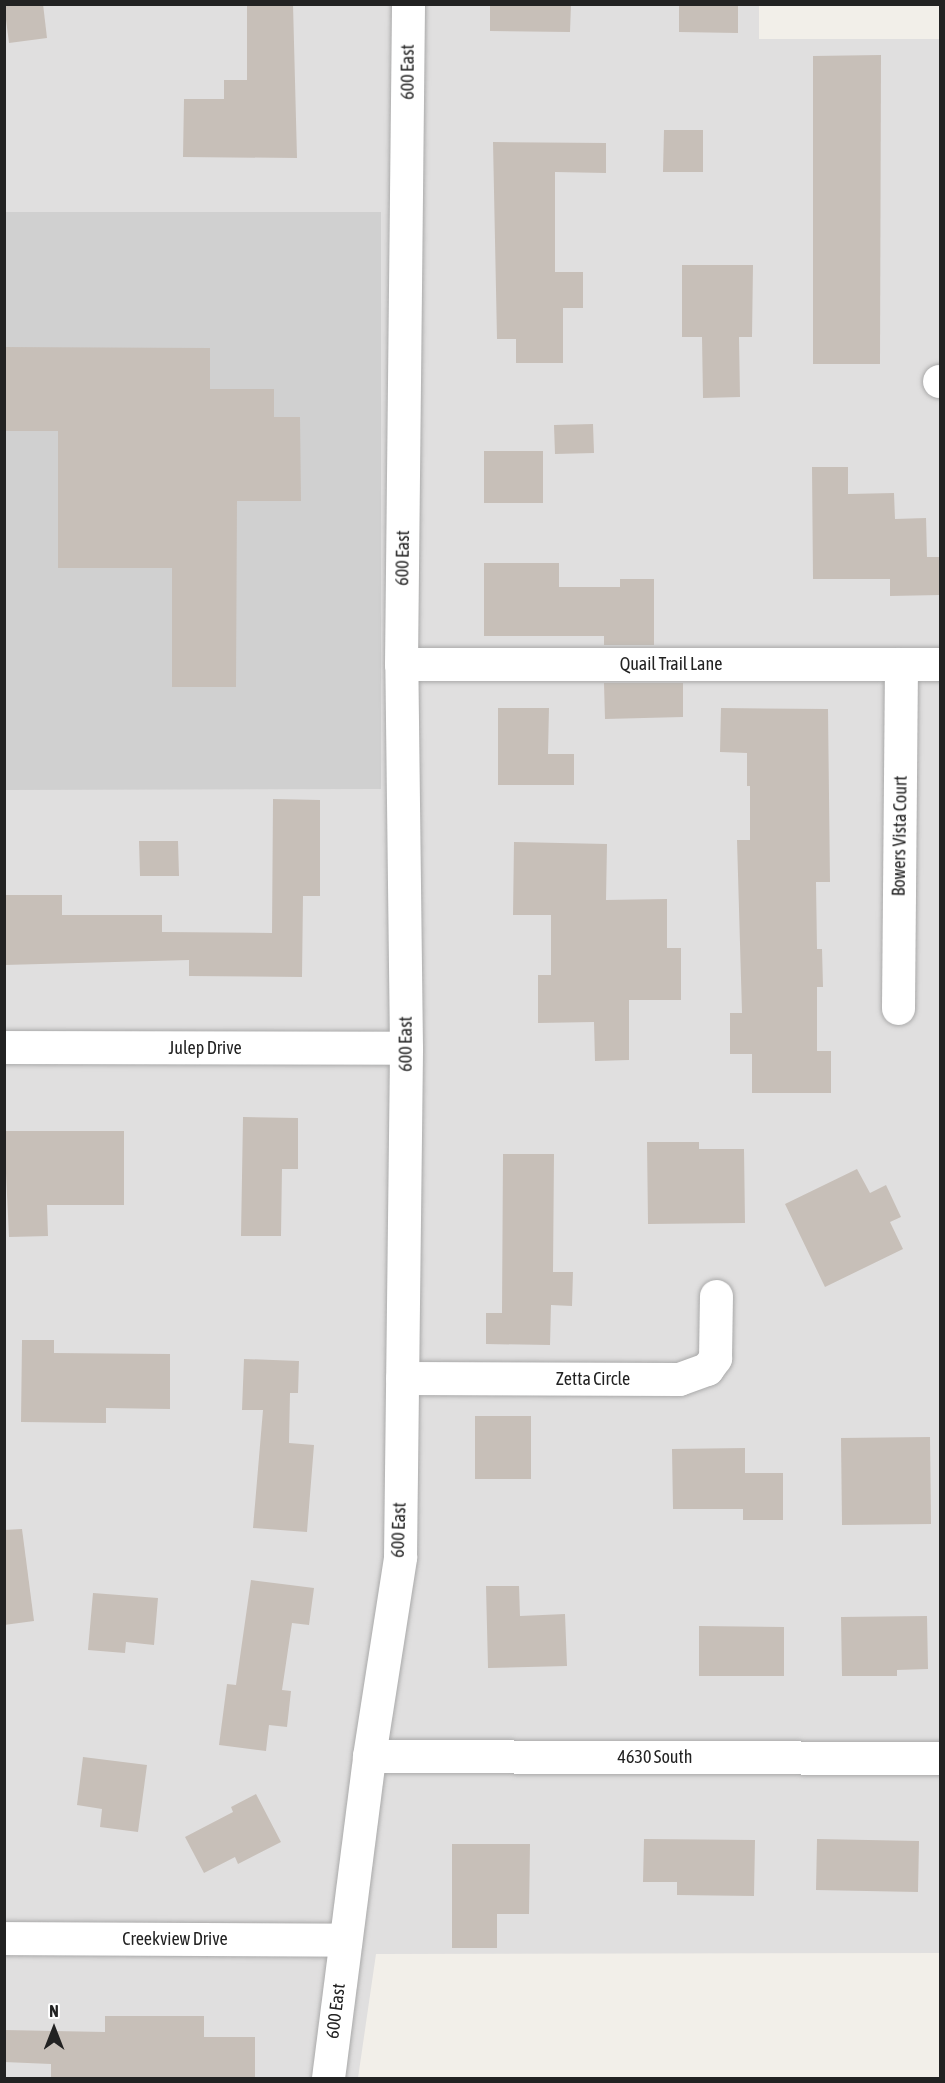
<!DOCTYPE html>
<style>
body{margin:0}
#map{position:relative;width:945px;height:2083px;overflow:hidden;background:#f2efe9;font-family:"Asap Condensed",sans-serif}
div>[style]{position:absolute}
.residential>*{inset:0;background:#e0dfdf}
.religious>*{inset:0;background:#d0d0d0}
.building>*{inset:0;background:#c7bfb8}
.roads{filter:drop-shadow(0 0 2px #a9a9a9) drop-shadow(0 0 2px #a9a9a9)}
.minor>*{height:33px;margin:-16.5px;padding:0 16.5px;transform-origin:16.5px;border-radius:16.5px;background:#fff}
span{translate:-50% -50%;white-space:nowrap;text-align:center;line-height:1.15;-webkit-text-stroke:4.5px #fff;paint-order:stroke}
.street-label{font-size:18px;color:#222}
.frame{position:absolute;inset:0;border:6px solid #222;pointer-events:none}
.north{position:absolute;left:24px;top:1999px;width:60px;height:60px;-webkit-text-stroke:4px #fff;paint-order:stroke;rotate:0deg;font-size:16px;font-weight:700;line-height:24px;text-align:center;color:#222}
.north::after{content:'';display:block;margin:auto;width:21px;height:27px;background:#222;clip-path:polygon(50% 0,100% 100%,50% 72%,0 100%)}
</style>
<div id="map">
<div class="residential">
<i style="clip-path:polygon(759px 4px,759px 39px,940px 39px,940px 1953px,376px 1954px,358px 2078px,5px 2078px,5px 5px)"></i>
</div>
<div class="religious">
<i style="clip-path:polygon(4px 212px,381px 212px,381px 789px,5px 790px)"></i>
</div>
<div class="building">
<i style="clip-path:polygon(4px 4px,43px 4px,47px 38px,9px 43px)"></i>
<i style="clip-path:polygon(247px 4px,293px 4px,297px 158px,183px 157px,184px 99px,224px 99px,224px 80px,247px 80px)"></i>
<i style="clip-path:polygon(490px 4px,571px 4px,570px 32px,490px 31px)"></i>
<i style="clip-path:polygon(679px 4px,738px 4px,738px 33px,679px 32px)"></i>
<i style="clip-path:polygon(881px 55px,880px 364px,813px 364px,813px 56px)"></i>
<i style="clip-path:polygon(664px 130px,703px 130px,703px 172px,663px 172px)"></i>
<i style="clip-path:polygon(493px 142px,606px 143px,606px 173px,555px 172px,555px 272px,583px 272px,583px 308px,563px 308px,563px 363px,516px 363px,516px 339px,497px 339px)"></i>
<i style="clip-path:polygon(682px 265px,753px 265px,752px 337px,739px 337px,740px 397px,703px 398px,702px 337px,682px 337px)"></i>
<i style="clip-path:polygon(4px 347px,210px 348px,210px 389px,274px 389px,274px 417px,300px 417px,301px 501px,237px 501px,236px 687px,172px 687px,172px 568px,58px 568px,58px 431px,4px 431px)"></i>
<i style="clip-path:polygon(593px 424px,594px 453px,555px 454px,554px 425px)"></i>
<i style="clip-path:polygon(484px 451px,543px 451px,543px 503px,484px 503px)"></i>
<i style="clip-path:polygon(812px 467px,848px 467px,848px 494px,894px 493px,895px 519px,926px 518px,927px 557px,940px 557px,940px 595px,890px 596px,890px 579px,813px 579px)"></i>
<i style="clip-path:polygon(484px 563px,559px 563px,559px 587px,620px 587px,620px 579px,654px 579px,654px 645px,604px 645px,604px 636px,484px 636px)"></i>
<i style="clip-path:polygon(604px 683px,683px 683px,683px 717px,605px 719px)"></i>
<i style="clip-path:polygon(498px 708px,549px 708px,548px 754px,574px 754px,574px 785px,498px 785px)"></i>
<i style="clip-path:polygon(721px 708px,828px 709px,830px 882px,816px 882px,817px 949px,822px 949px,823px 987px,817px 987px,817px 1051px,831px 1051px,831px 1093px,752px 1093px,752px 1054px,730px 1054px,730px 1013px,742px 1013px,737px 840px,750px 840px,750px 786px,747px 786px,747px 753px,720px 752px)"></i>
<i style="clip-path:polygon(273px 799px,320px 800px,320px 896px,303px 896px,302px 977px,189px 976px,189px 960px,4px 965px,4px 895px,62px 895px,62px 915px,162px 915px,162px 932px,272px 933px)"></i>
<i style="clip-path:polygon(139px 841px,178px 841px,179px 876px,140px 876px)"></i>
<i style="clip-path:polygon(514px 842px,607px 844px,606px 900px,667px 899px,667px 948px,681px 948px,681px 1000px,629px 1000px,629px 1060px,595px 1061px,594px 1022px,538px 1023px,538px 975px,551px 975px,551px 915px,513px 915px)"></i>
<i style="clip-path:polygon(243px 1117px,298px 1118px,298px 1169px,282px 1169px,281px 1236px,241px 1236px)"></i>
<i style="clip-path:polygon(4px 1131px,124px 1131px,124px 1205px,47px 1205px,48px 1236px,9px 1237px)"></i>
<i style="clip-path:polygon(647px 1142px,699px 1142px,699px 1149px,744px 1149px,745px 1223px,648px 1224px)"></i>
<i style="clip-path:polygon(503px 1154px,554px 1154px,553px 1272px,573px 1272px,572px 1306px,551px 1305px,550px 1345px,486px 1344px,486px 1313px,502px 1313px)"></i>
<i style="clip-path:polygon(857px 1169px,870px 1193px,886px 1185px,901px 1217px,890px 1222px,903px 1249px,825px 1287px,785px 1204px)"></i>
<i style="clip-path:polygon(22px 1340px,54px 1340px,54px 1353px,170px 1354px,170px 1409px,106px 1408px,106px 1423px,21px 1422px)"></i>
<i style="clip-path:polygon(244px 1359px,299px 1361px,298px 1393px,290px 1393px,289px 1443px,314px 1445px,307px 1532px,253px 1528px,263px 1410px,242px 1410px)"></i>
<i style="clip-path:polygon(475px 1416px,531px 1416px,531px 1479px,475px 1479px)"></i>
<i style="clip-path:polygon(930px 1437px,931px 1524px,842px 1525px,841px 1438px)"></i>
<i style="clip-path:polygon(745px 1448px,745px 1473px,783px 1473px,783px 1520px,743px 1520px,743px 1509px,673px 1509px,672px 1449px)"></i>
<i style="clip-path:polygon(22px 1529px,34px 1621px,4px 1625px,4px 1530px)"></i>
<i style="clip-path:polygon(251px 1580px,314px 1588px,309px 1625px,292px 1623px,282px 1690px,291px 1691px,287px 1727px,269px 1725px,266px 1751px,219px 1745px,227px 1684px,236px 1685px)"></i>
<i style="clip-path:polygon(486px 1586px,519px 1586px,520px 1616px,565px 1614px,567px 1666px,488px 1668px)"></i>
<i style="clip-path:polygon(93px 1593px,158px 1598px,154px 1645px,126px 1642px,125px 1653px,88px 1650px)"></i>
<i style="clip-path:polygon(927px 1616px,928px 1669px,897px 1670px,897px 1676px,842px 1676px,841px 1617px)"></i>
<i style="clip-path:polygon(699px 1626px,784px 1627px,784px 1676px,699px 1676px)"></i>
<i style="clip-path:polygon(83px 1757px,147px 1765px,138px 1832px,100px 1827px,102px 1809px,77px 1805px)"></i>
<i style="clip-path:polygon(256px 1794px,281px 1842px,238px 1864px,235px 1857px,204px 1873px,185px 1837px,233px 1812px,231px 1807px)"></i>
<i style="clip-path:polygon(644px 1839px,755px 1840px,754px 1896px,677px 1895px,677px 1882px,643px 1882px)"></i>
<i style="clip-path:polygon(817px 1839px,919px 1841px,918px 1892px,816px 1890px)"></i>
<i style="clip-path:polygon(452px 1844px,530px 1844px,529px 1914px,497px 1914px,497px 1948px,452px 1948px)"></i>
<i style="clip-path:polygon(105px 2016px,204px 2016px,204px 2037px,255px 2037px,255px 2079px,51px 2079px,51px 2064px,4px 2062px,4px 2030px,105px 2032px)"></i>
</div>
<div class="roads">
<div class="minor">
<i style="left:939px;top:381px;width:1px"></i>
<i style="left:401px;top:664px;width:539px"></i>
<i style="left:898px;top:1008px;width:344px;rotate:-89.5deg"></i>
<i style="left:4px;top:1047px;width:402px;rotate:0.1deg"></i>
<i style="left:402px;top:1378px;width:277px;rotate:0.2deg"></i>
<i style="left:679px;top:1379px;width:30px;rotate:-20deg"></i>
<i style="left:707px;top:1369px;width:14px;rotate:-54deg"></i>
<i style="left:715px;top:1358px;width:62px;rotate:-89.1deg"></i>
<i style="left:369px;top:1756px;width:571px;rotate:0.2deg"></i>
<i style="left:4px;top:1938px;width:341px;rotate:0.3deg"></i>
<i style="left:328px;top:2078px;width:325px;rotate:-82.7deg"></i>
<i style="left:369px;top:1756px;width:201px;rotate:-81.1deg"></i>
<i style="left:400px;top:1557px;width:509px;rotate:-89.32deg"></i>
<i style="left:406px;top:1048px;width:384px;rotate:-90.7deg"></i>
<i style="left:401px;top:664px;width:660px;rotate:-89.39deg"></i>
</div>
</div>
<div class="street-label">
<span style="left:408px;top:72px;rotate:-90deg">600 East</span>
<span style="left:403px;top:558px;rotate:-89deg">600 East</span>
<span style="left:671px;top:664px">Quail Trail Lane</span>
<span style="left:900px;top:836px;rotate:-89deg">Bowers Vista Court</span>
<span style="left:406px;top:1044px;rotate:-90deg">600 East</span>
<span style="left:205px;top:1048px">Julep Drive</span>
<span style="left:593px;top:1379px">Zetta Circle</span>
<span style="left:399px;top:1530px;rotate:-88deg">600 East</span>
<span style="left:655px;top:1757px">4630 South</span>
<span style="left:175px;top:1939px">Creekview Drive</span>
<span style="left:336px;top:2011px;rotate:-83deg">600 East</span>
</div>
<div class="frame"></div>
<div class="north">N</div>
</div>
